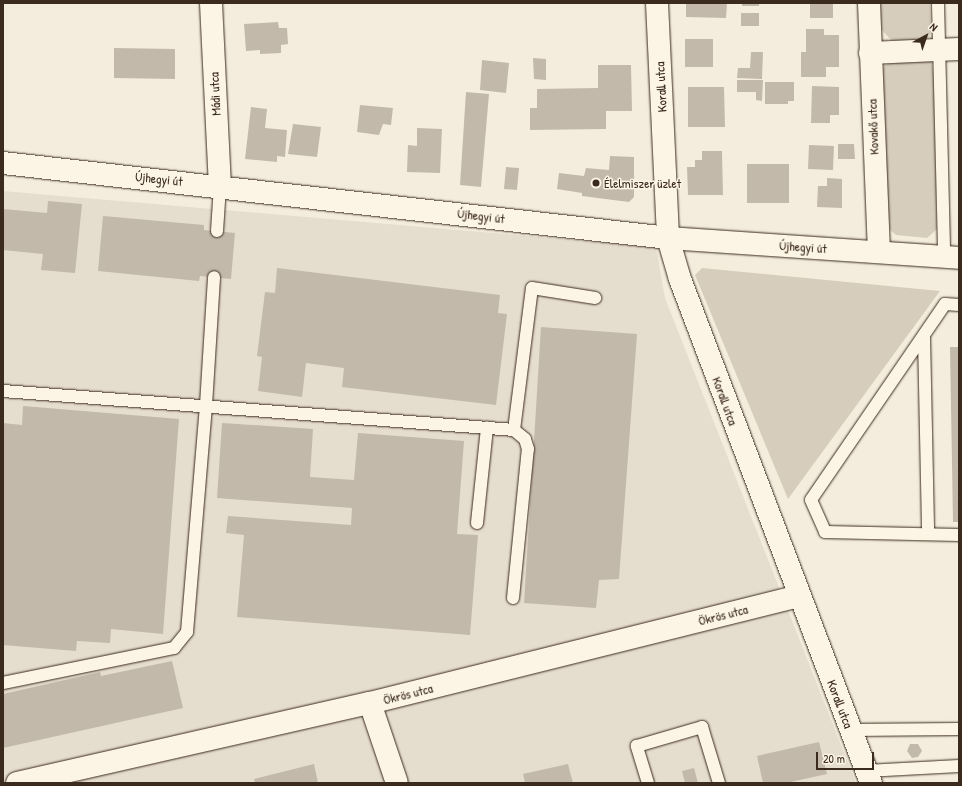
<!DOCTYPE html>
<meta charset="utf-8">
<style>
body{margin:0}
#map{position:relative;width:962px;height:786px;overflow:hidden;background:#f4eddd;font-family:"Patrick Hand",sans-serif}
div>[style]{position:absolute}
.built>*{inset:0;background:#e5ddce}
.green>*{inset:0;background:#d6cdbd}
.building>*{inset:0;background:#c3b9aa}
.roads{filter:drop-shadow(0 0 1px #3b2a1e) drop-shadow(0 0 1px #3b2a1e)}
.service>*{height:12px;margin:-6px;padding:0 6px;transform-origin:6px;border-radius:6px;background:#fcf5e5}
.minor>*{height:22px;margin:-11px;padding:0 11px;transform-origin:11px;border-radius:11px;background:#fcf5e5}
.tertiary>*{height:22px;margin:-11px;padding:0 11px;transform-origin:11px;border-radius:11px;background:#fcf5e5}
.dots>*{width:11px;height:11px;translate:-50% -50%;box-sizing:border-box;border:2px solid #fcf5e5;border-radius:50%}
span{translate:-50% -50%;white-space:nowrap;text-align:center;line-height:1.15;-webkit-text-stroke:3px #fcf5e5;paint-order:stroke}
.street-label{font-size:13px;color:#3b2a1e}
.poi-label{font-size:13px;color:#3b2a1e}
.left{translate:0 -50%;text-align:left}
.frame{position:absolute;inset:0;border:4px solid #3b2a1e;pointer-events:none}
.north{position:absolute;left:906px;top:16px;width:40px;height:40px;-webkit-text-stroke:3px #fcf5e5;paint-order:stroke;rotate:40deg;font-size:11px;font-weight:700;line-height:16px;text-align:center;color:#3b2a1e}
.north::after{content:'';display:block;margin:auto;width:14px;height:18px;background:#3b2a1e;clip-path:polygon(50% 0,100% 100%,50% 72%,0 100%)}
.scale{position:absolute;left:816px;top:752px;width:58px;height:18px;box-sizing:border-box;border:2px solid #3b2a1e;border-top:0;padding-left:5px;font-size:12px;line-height:14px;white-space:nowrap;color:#3b2a1e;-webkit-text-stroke:3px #fcf5e5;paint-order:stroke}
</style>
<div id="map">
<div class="built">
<i style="clip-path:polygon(3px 191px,656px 247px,665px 298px,856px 783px,3px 783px)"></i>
</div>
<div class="green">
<i style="clip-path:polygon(881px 3px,930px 3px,931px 31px,929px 37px,925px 40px,892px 41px,881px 29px)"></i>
<i style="clip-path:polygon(931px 60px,934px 79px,937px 229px,927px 238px,896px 235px,889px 229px,886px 214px,881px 75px,884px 66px,893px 61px)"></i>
<i style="clip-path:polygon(702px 268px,940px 291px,788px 499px,695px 275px)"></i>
</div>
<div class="building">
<i style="clip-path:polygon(686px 3px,727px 3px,726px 18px,686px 17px)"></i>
<i style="clip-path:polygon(742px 3px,759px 3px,759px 6px,742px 6px)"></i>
<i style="clip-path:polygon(810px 3px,833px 3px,833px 18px,810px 18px)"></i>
<i style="clip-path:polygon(741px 13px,759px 13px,759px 26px,741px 26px)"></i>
<i style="clip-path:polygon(278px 22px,279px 28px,287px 28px,288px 44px,281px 45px,281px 53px,260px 54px,260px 50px,246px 51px,244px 24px)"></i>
<i style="clip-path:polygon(806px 29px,824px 29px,824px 35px,839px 35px,839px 67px,826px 67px,826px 77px,801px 77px,801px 52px,806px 52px)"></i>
<i style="clip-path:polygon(685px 39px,713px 39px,713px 67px,685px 67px)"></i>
<i style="clip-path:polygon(114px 48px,175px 49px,175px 79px,114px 78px)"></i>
<i style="clip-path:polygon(751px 52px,763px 52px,762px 79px,737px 78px,738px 68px,750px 68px)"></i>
<i style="clip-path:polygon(533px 58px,546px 59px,546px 80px,534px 79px)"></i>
<i style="clip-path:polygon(482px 60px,509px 63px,506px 93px,480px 90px)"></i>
<i style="clip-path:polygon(598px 65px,631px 65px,632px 111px,606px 111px,606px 129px,530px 130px,530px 108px,537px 108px,537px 89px,598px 88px)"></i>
<i style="clip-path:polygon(737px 80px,763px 80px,762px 101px,756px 100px,756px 92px,737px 92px)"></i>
<i style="clip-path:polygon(765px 82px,794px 82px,794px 101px,788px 101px,788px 104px,765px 104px)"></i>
<i style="clip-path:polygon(812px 86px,839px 87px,839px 115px,830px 115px,830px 123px,811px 123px)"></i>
<i style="clip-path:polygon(688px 87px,724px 87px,725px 127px,688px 127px)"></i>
<i style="clip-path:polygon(466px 92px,489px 94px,481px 187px,460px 185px)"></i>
<i style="clip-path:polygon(360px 105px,393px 108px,391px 125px,383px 124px,379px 135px,357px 132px)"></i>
<i style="clip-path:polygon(251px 107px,267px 109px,265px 128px,287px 130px,285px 157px,277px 156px,277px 162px,245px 159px)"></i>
<i style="clip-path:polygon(293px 124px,321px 127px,317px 157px,288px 154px)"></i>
<i style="clip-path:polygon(417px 128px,442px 129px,440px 173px,407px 172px,408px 145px,417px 146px)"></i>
<i style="clip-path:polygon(838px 144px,854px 144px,855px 159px,838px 159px)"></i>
<i style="clip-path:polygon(809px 145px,834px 146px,833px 170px,808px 169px)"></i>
<i style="clip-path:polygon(702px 151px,722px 151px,723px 195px,688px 195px,687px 167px,695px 167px,695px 160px,702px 160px)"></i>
<i style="clip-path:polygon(610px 156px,634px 157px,634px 197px,629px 202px,582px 196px,582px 193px,557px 189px,559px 173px,584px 176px,586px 168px,609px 170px)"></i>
<i style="clip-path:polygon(747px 164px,789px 164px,789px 203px,747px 203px)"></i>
<i style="clip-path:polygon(506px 167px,519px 168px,517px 190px,504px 189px)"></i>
<i style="clip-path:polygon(827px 178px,842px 179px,842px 208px,817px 207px,818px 186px,827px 186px)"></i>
<i style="clip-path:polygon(48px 201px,82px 204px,75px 273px,41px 270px,43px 254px,3px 250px,3px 209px,47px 213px)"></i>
<i style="clip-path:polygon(103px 216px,204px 225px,204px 230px,235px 233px,231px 279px,200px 276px,199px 281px,98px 271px)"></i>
<i style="clip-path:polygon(277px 268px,500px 295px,498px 313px,507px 314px,496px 405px,342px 387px,344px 368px,306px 363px,302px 397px,258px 391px,262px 357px,257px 356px,265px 292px,275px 293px)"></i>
<i style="clip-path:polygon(541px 327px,637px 334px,619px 579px,599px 580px,596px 608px,524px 603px)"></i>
<i style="clip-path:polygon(950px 347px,959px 347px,959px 522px,953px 522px)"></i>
<i style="clip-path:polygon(23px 406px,179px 419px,163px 634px,111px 629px,110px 643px,77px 641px,76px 651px,3px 645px,3px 423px,22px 425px)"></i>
<i style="clip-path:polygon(222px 423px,313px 429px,310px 477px,354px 480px,358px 433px,464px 441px,457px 534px,478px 535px,470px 635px,237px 617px,244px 535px,226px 533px,228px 516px,351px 525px,352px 508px,217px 498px)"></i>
<i style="clip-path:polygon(172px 661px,183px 708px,3px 748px,3px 694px,100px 672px,101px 676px)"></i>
<i style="clip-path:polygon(819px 742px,827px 774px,786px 783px,763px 783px,757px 756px)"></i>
<i style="clip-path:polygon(910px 744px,918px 744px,922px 751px,918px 757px,912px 758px,907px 751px)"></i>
<i style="clip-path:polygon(314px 764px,318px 783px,255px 783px,254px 779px)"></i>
<i style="clip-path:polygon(568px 764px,573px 783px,525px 783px,523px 774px)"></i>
<i style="clip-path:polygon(694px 768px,698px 783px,685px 783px,682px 771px)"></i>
</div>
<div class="roads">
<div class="service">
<i style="left:938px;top:3px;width:254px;rotate:88.6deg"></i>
<i style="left:217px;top:231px;width:45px;rotate:-86.2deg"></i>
<i style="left:959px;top:305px;width:14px;rotate:-176deg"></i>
<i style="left:945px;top:304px;width:237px;rotate:124.4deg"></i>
<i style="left:811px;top:500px;width:35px;rotate:66deg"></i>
<i style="left:825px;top:532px;width:134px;rotate:1.3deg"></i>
<i style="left:924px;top:337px;width:197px;rotate:88.8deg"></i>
<i style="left:3px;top:391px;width:512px;rotate:4.36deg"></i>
<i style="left:514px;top:430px;width:143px;rotate:-82.8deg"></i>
<i style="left:532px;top:288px;width:64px;rotate:9deg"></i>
<i style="left:477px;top:523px;width:96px;rotate:-84deg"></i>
<i style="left:513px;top:598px;width:150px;rotate:-84.3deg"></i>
<i style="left:528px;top:449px;width:10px;rotate:-107deg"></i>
<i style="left:525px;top:439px;width:14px;rotate:-141deg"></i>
<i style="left:3px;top:683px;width:175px;rotate:-11.6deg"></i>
<i style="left:174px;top:648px;width:21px;rotate:-51deg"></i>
<i style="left:187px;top:632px;width:228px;rotate:-85.2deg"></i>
<i style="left:206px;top:405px;width:128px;rotate:-86.4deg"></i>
<i style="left:850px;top:730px;width:109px;rotate:-0.5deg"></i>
<i style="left:866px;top:771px;width:93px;rotate:-3.1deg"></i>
<i style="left:648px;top:783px;width:39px;rotate:-107deg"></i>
<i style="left:637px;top:746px;width:68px;rotate:-16.3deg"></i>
<i style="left:702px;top:727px;width:59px;rotate:73.1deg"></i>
</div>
<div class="minor">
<i style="left:211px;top:3px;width:183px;rotate:87.2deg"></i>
<i style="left:657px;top:3px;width:235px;rotate:87.3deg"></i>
<i style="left:668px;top:238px;width:43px;rotate:73.7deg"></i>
<i style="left:680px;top:279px;width:539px;rotate:69.24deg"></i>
<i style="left:869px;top:3px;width:249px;rotate:87.7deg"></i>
<i style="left:870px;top:53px;width:89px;rotate:-2.6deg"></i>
<i style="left:370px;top:703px;width:84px;rotate:71.4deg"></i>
<i style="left:17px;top:783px;width:362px;rotate:-12.8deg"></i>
<i style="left:370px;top:703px;width:441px;rotate:-14deg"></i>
</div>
<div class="tertiary">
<i style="left:3px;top:163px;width:669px;rotate:6.43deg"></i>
<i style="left:668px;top:238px;width:292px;rotate:3.9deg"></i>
</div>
</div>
<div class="dots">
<i style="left:596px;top:183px;background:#3b2a1e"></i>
</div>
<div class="street-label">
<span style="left:661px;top:87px;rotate:-93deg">Korall utca</span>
<span style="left:215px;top:94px;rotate:-93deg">Mádi utca</span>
<span style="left:873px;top:127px;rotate:-92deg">Kovakő utca</span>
<span style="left:159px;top:179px;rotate:6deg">Újhegyi út</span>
<span style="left:481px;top:216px;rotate:7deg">Újhegyi út</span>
<span style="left:803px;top:247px;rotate:4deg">Újhegyi út</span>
<span style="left:725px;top:401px;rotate:70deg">Korall utca</span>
<span style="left:723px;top:615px;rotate:-14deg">Ökrös utca</span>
<span style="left:408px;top:694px;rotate:-14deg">Ökrös utca</span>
<span style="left:840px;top:704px;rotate:69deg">Korall utca</span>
</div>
<div class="poi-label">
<span class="left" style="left:604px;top:183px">Élelmiszer üzlet</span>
</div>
<div class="frame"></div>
<div class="north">N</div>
<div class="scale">20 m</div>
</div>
